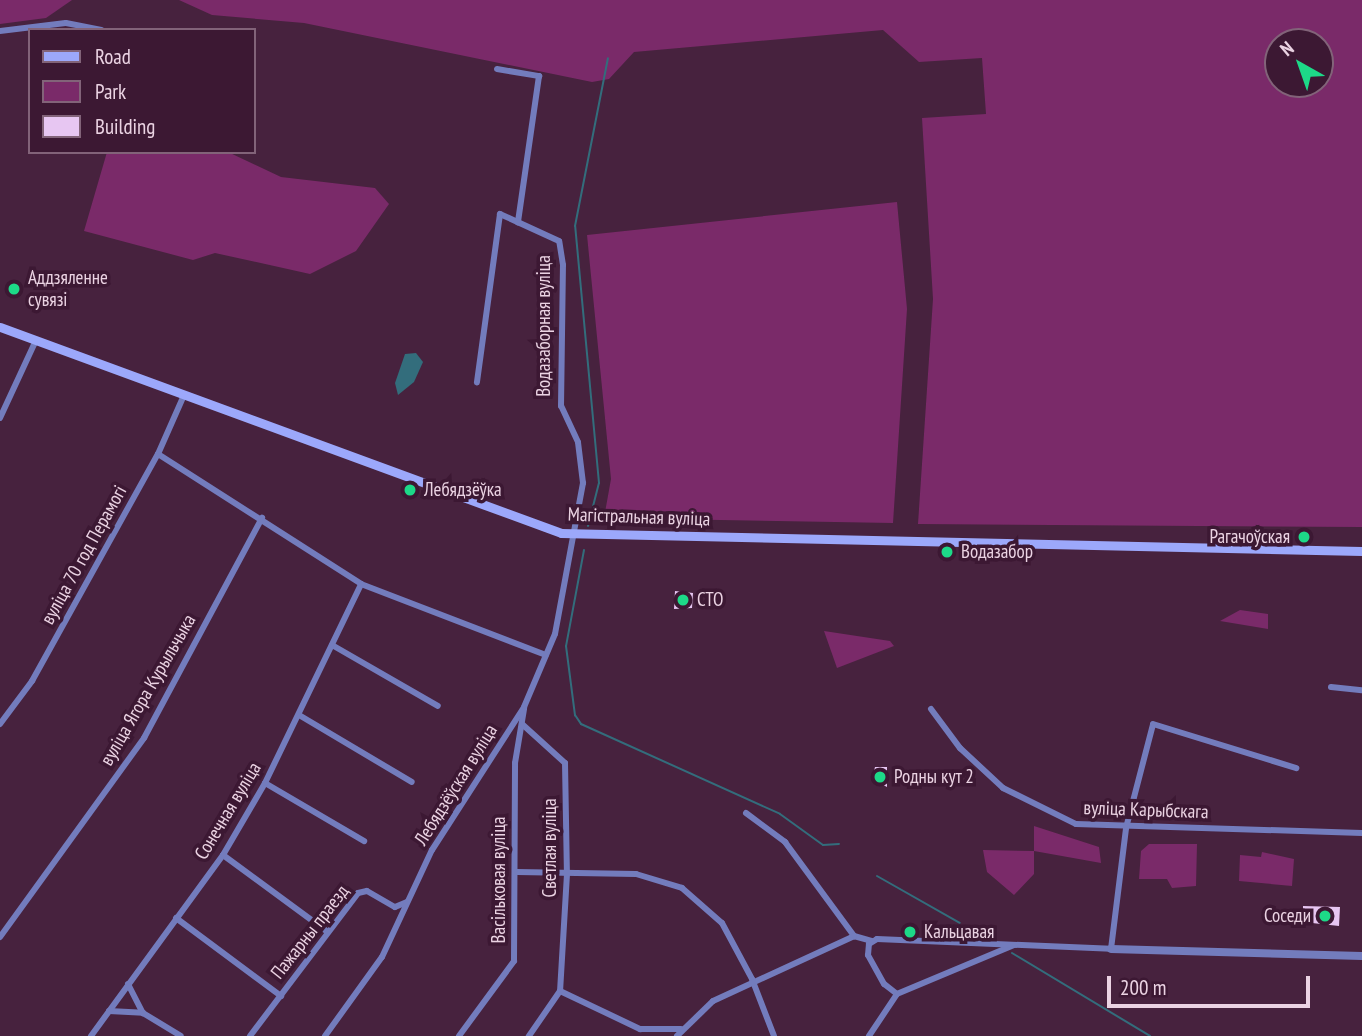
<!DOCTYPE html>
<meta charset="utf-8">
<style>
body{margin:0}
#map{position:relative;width:1362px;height:1036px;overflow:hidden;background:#47223e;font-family:"PT Sans Narrow",sans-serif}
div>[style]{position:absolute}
.green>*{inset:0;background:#7a2a69}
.water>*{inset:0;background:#336d7c}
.stream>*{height:2px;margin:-1px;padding:0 1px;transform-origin:1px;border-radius:1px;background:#336d7c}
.building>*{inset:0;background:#e7c6f2}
.minor>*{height:6px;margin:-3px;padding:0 3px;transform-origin:3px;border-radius:3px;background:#737cbd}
.tertiary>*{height:8px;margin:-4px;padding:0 4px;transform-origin:4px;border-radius:4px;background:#737cbd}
.secondary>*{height:9px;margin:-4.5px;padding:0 4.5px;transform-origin:4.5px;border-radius:4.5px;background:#9ca8fb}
.dots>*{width:19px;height:19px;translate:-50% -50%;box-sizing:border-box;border:4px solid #3c1833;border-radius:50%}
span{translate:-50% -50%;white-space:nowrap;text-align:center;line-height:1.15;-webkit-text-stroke:7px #3c1833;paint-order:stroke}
.poi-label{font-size:19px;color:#ebd3e3}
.left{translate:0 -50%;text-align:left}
.right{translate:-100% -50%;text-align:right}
.street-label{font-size:19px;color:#ebd3e3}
.legend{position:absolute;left:28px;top:28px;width:228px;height:126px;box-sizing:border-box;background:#3c1833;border:2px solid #826379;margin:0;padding:9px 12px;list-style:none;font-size:21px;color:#ebd3e3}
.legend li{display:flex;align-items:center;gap:14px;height:35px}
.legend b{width:35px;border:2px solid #826379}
.north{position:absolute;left:1264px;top:28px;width:70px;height:70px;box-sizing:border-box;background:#3c1833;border:2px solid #826379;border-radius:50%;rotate:320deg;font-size:19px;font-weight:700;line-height:28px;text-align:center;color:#ebd3e3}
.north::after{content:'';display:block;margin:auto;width:24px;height:32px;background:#1dd988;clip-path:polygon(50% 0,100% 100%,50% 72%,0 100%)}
.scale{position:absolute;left:1107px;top:976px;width:203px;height:32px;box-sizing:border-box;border:4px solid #ebd3e3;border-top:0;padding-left:9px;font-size:21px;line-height:24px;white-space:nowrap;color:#ebd3e3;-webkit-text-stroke:5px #3c1833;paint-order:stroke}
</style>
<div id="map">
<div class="green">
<i style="clip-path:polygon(0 0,72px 0,46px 18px,0 24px)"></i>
<i style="clip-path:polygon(evenodd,179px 0,1362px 0,1362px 527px,918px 524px,933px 299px,922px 118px,986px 114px,982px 58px,919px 62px,883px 30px,634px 52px,609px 79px,592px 82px,304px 23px,212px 15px,179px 0,1278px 42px,1320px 42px,1320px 84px,1278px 84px,1278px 42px)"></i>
<i style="clip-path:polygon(107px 152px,228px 152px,281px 177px,375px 188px,389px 204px,356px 251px,310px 274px,215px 253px,193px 260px,84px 231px)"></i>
<i style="clip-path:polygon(897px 202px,907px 309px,893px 523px,604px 518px,611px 479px,587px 235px)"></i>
<i style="clip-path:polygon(1240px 610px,1268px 614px,1268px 629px,1220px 621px)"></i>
<i style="clip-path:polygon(824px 631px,890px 641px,894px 646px,837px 668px)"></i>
<i style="clip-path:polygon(1034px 826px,1099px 847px,1101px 863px,1034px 851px,1034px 874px,1014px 895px,987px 872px,983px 850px,1034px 851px)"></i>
<i style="clip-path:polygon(1149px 844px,1197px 844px,1196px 886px,1172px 888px,1167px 879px,1139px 879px,1141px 851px)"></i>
<i style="clip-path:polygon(1262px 852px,1294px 859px,1292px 886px,1239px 881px,1240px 855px,1261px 857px)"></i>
</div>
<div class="water">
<i style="clip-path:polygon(405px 354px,416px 353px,423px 362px,414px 382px,398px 395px,395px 383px)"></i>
</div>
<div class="stream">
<i style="left:588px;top:526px;width:44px;rotate:-75.7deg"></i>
<i style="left:599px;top:483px;width:258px;rotate:-95.3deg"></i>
<i style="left:575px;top:226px;width:171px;rotate:-78.9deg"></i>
<i style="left:584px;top:550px;width:98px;rotate:100.6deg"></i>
<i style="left:566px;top:646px;width:70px;rotate:82.6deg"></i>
<i style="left:575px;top:715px;width:11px;rotate:56deg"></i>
<i style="left:581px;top:724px;width:218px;rotate:24.3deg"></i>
<i style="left:780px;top:814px;width:53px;rotate:35.8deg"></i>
<i style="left:823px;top:845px;width:16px;rotate:-4deg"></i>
<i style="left:877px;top:876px;width:95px;rotate:29.5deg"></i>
<i style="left:1012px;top:953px;width:161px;rotate:31deg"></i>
</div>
<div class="building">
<i style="clip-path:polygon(675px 591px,693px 593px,692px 608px,674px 609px)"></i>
<i style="clip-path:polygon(875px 767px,887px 767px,887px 787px,872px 779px)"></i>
<i style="clip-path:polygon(1303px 906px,1340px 907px,1339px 926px,1303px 922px)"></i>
</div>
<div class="minor">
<i style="left:0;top:31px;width:66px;rotate:-6.9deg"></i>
<i style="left:66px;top:23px;width:36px;rotate:11deg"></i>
<i style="left:497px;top:69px;width:43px;rotate:9.5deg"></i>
<i style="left:539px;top:76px;width:148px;rotate:98.2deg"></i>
<i style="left:0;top:418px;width:86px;rotate:-65.2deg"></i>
<i style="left:158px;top:454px;width:241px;rotate:32.6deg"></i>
<i style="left:361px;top:584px;width:198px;rotate:21deg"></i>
<i style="left:332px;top:645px;width:122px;rotate:29.9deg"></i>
<i style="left:1331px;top:687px;width:31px;rotate:6deg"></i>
<i style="left:931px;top:709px;width:49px;rotate:53.4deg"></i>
<i style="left:960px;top:748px;width:59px;rotate:42.9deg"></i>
<i style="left:1003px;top:788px;width:81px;rotate:26.3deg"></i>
<i style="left:1076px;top:824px;width:286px;rotate:1.8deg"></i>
<i style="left:299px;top:715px;width:131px;rotate:30.7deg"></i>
<i style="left:0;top:724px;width:54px;rotate:-53.3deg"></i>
<i style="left:32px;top:681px;width:260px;rotate:-61deg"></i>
<i style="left:158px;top:454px;width:64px;rotate:-66.2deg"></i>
<i style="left:522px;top:724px;width:58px;rotate:42.2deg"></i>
<i style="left:565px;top:763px;width:111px;rotate:89deg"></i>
<i style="left:567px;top:874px;width:117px;rotate:93.4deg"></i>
<i style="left:560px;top:991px;width:55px;rotate:124.6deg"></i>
<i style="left:265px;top:783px;width:115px;rotate:30.4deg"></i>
<i style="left:746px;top:813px;width:49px;rotate:36.6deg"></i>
<i style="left:785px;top:842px;width:117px;rotate:53.7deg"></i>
<i style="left:223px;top:855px;width:130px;rotate:36.3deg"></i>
<i style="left:517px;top:872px;width:119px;rotate:1deg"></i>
<i style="left:636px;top:874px;width:48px;rotate:16.9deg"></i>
<i style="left:682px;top:888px;width:53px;rotate:41.2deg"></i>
<i style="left:722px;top:923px;width:64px;rotate:61.8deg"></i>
<i style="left:752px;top:979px;width:61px;rotate:68.9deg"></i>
<i style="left:176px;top:918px;width:131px;rotate:36.6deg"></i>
<i style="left:854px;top:936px;width:19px;rotate:16deg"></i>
<i style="left:0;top:937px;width:246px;rotate:-54.1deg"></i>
<i style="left:144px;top:738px;width:250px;rotate:-61.8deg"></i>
<i style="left:1014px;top:945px;width:127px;rotate:157.3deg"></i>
<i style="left:897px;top:994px;width:16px;rotate:-142deg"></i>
<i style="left:884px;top:984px;width:33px;rotate:-119deg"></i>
<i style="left:868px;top:955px;width:11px;rotate:-85deg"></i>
<i style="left:869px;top:944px;width:9px;rotate:-32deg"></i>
<i style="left:877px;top:939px;width:234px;rotate:2.4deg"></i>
<i style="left:1111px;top:949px;width:122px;rotate:-82.9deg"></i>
<i style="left:1126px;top:828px;width:107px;rotate:-75.4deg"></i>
<i style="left:1153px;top:724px;width:150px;rotate:17.1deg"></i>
<i style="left:128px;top:984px;width:33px;rotate:63deg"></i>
<i style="left:143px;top:1013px;width:44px;rotate:31.2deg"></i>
<i style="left:560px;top:991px;width:89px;rotate:25.4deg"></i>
<i style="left:640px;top:1029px;width:41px"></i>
<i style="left:109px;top:1011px;width:34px;rotate:3deg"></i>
<i style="left:91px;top:1036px;width:224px;rotate:-53.9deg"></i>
<i style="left:223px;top:855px;width:83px;rotate:-59.7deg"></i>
<i style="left:265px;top:783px;width:221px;rotate:-64.2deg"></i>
<i style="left:250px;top:1036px;width:179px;rotate:-52.9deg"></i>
<i style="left:358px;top:893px;width:9px;rotate:-13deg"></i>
<i style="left:367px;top:891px;width:32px;rotate:30deg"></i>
<i style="left:395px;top:907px;width:13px;rotate:-23deg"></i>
<i style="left:325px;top:1036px;width:97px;rotate:-54.2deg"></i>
<i style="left:382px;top:957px;width:118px;rotate:-65deg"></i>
<i style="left:432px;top:850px;width:170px;rotate:-57.2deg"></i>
<i style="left:524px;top:707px;width:79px;rotate:-67deg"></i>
<i style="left:555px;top:634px;width:154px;rotate:-79.5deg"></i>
<i style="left:583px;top:483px;width:41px;rotate:-97deg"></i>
<i style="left:578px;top:442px;width:40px;rotate:-115deg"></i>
<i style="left:561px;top:406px;width:141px;rotate:-89.2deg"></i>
<i style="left:563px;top:265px;width:24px;rotate:-99deg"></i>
<i style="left:559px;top:241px;width:65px;rotate:-155.4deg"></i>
<i style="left:500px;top:214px;width:170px;rotate:97.8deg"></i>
<i style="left:459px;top:1036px;width:93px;rotate:-53.7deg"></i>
<i style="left:514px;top:961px;width:198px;rotate:-89.7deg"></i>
<i style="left:515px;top:763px;width:55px;rotate:-80.5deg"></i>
<i style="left:677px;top:1036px;width:50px;rotate:-44.2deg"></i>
<i style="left:713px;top:1001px;width:155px;rotate:-24.7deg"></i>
<i style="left:869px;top:1036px;width:50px;rotate:-56.3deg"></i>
</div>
<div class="tertiary">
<i style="left:1111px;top:949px;width:251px;rotate:1.6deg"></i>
</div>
<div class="secondary">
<i style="left:0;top:327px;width:598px;rotate:20.16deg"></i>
<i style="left:561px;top:533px;width:801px;rotate:1.29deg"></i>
</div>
<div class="dots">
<i style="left:14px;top:289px;background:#1dd988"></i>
<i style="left:410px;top:490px;background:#1dd988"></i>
<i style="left:1304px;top:537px;background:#1dd988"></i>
<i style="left:947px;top:552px;background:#1dd988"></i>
<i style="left:683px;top:600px;background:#1dd988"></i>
<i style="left:880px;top:777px;background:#1dd988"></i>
<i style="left:1325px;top:916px;background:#1dd988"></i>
<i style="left:910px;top:932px;background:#1dd988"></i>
</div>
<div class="poi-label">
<span class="left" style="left:28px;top:289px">Аддзяленне<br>сувязі</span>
<span class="left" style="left:424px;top:490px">Лебядзёўка</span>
<span class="right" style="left:1290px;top:537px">Рагачоўская</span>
<span class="left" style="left:961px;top:552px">Водазабор</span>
<span class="left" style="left:697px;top:600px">СТО</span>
<span class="left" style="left:894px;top:777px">Родны кут 2</span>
<span class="right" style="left:1311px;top:916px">Соседи</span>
<span class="left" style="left:924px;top:932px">Кальцавая</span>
</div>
<div class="street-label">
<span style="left:544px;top:326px;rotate:-90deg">Водазаборная вуліца</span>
<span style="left:639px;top:517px;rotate:2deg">Магістральная вуліца</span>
<span style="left:84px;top:555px;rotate:-61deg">вуліца 70 год Перамогі</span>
<span style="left:148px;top:690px;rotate:-60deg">вуліца Ягора Курыльчыка</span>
<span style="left:456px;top:785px;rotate:-58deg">Лебядзёўская вуліца</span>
<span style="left:1146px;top:810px;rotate:2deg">вуліца Карыбскага</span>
<span style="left:228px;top:811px;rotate:-59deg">Сонечная вуліца</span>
<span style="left:550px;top:848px;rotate:-90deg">Светлая вуліца</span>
<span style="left:499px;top:880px;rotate:-90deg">Васільковая вуліца</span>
<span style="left:310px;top:932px;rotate:-52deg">Пажарны праезд</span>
</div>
<ul class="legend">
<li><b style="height:9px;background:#9ca8fb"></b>Road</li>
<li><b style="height:19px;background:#7a2a69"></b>Park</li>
<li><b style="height:19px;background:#e7c6f2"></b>Building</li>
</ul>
<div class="north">N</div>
<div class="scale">200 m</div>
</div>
